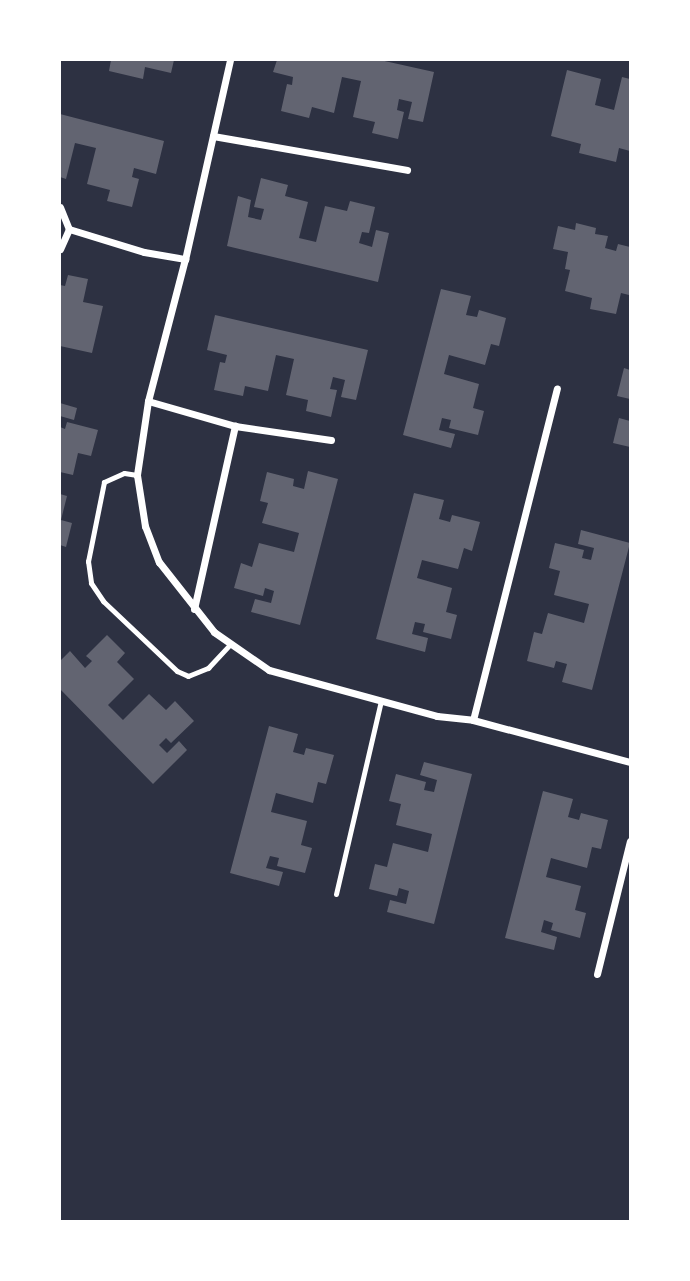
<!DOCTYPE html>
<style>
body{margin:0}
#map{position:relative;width:690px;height:1281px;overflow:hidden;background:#2d3142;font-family:"Exo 2",sans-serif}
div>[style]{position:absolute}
.building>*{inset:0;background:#626471}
.service>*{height:5px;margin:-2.5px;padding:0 2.5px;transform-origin:2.5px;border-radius:2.5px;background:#fff}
.minor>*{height:7px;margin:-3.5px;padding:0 3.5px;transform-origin:3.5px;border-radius:3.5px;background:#fff}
span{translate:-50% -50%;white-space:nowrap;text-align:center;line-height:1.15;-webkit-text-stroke:5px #fff;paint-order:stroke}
.frame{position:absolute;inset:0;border:61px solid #fff;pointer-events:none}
</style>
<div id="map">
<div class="building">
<i style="clip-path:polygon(111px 60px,174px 60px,171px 73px,145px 67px,143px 79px,109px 71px)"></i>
<i style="clip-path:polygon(277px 60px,380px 60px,434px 72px,423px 122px,408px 119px,412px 102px,399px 99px,397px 110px,404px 112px,398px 139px,372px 133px,375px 122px,353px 117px,361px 81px,342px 77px,334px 113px,312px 107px,309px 118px,281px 111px,287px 84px,292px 85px,293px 77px,273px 72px)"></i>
<i style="clip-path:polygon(567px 70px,601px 79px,595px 105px,614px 110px,622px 77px,630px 79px,630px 151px,619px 148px,616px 162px,579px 153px,581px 144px,551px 136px)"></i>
<i style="clip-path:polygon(60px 114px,164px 141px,156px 174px,134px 168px,132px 177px,139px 179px,132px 207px,107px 201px,110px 190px,87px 184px,96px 148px,75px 143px,66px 179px,60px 177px)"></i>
<i style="clip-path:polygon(261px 178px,288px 185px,285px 196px,308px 202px,299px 238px,316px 242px,325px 206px,347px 211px,350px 201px,375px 207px,369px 233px,362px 232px,359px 243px,372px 247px,376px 230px,389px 233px,378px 282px,227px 246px,238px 196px,251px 200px,248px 217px,261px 220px,264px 209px,254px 207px)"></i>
<i style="clip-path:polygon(576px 223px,596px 228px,595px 234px,608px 236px,605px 248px,616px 251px,618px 244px,630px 247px,630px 291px,629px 295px,621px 293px,616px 314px,590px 309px,592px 298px,565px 291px,570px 270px,565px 269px,568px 252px,553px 249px,558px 226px,575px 230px)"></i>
<i style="clip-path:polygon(68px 275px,88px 279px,83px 302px,103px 306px,92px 353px,60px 346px,60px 285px,65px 286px)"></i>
<i style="clip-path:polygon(441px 289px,471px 296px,466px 315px,477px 317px,479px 310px,506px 318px,499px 346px,491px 344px,485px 365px,449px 355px,444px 374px,479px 384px,473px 408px,484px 411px,478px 435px,449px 428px,451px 420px,442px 418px,439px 430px,455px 434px,451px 448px,403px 435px)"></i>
<i style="clip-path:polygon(215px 315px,368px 350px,356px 400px,341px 397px,345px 380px,333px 377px,330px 389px,337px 390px,331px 417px,306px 411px,308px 400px,286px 395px,294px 359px,276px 355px,268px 391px,245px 386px,243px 396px,214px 390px,220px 362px,225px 363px,227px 355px,207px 350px)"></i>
<i style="clip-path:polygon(624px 368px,630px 370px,630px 399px,617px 396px)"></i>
<i style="clip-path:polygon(60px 403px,77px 408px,74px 420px,60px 416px)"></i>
<i style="clip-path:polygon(619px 418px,630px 421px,630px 447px,613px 443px)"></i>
<i style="clip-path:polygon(67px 422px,98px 430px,91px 456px,78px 453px,73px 475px,60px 472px,60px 427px,65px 429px)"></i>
<i style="clip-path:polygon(308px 471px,338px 479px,300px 625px,251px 612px,255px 599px,271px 603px,274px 591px,265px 588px,263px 596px,234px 588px,241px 563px,252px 567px,259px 543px,294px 552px,299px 533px,262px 523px,268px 503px,260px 501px,267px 472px,294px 479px,293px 486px,304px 489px)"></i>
<i style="clip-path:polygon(414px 493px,444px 500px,439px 519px,450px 522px,452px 515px,480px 522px,472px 551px,464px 548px,458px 569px,422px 560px,417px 578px,452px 588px,446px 612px,457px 615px,451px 639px,423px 632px,425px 624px,415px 622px,412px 634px,428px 638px,425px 652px,376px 639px)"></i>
<i style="clip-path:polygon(60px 494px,67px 496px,61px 520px,72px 523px,66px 547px,60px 545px)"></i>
<i style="clip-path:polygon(581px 530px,630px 543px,592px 690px,562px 682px,567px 664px,556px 661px,554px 668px,527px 661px,534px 632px,542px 634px,548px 613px,584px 623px,589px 604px,554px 595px,560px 571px,549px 568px,555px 543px,584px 550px,582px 558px,591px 560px,594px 548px,578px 544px)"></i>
<i style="clip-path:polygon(107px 635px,125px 653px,117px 662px,134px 679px,108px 705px,123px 720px,149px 694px,166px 710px,175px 701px,194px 721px,171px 743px,166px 738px,159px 745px,167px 753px,179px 741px,187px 750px,153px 784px,60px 689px,60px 661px,70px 651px,85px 668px,92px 661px,86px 656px)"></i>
<i style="clip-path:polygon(269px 726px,298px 734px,293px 752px,304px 755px,306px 748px,334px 755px,326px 784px,318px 782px,313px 803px,276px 793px,271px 812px,307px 821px,301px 845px,312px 848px,305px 873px,277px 866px,279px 858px,270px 856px,266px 868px,283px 872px,279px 886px,230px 873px)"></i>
<i style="clip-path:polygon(424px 762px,472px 774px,434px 924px,387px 912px,390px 900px,406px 904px,409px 891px,399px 888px,397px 896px,369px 889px,375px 864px,387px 867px,393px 843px,428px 852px,432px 834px,396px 825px,401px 804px,389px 801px,396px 774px,426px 782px,424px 790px,434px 792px,437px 780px,420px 775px)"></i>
<i style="clip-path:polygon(543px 791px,573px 799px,568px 817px,579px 820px,581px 813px,608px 820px,601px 849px,592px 847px,587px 868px,551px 858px,546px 877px,581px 886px,575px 910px,586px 913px,580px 938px,551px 930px,553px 923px,544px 920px,541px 932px,557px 937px,554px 950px,505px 938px)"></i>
</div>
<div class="service">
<i style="left:137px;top:475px;width:13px;rotate:-171deg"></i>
<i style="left:124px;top:473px;width:22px;rotate:156deg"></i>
<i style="left:104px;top:482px;width:81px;rotate:101.4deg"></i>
<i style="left:88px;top:561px;width:22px;rotate:82deg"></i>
<i style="left:91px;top:583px;width:22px;rotate:56deg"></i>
<i style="left:103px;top:601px;width:102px;rotate:43.4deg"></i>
<i style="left:177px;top:671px;width:12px;rotate:24deg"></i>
<i style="left:188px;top:676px;width:22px;rotate:-22deg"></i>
<i style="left:208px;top:668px;width:33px;rotate:-47deg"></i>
<i style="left:336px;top:894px;width:198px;rotate:-76.9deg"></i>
</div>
<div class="minor">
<i style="left:230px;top:60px;width:204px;rotate:102.7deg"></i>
<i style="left:185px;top:259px;width:147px;rotate:104.6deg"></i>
<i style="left:148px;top:401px;width:75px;rotate:98.5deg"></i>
<i style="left:137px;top:475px;width:52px;rotate:81.1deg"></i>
<i style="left:145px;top:526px;width:39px;rotate:69deg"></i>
<i style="left:159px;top:562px;width:89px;rotate:51.8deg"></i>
<i style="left:214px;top:632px;width:67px;rotate:34.6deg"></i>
<i style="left:269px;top:670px;width:174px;rotate:15.3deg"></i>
<i style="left:437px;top:716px;width:36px;rotate:6deg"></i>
<i style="left:473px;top:720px;width:163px;rotate:15deg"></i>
<i style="left:213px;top:136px;width:197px;rotate:9.9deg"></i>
<i style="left:60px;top:207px;width:24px;rotate:68deg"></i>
<i style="left:69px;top:229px;width:22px;rotate:114deg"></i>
<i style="left:69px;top:229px;width:78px;rotate:17deg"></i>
<i style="left:144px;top:252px;width:42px;rotate:9.7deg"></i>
<i style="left:148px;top:401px;width:91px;rotate:16deg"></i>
<i style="left:235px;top:426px;width:97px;rotate:8.3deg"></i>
<i style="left:194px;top:609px;width:188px;rotate:-77.4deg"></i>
<i style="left:473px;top:720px;width:342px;rotate:-75.8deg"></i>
<i style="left:597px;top:974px;width:137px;rotate:-76.1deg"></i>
</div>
<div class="frame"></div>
</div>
